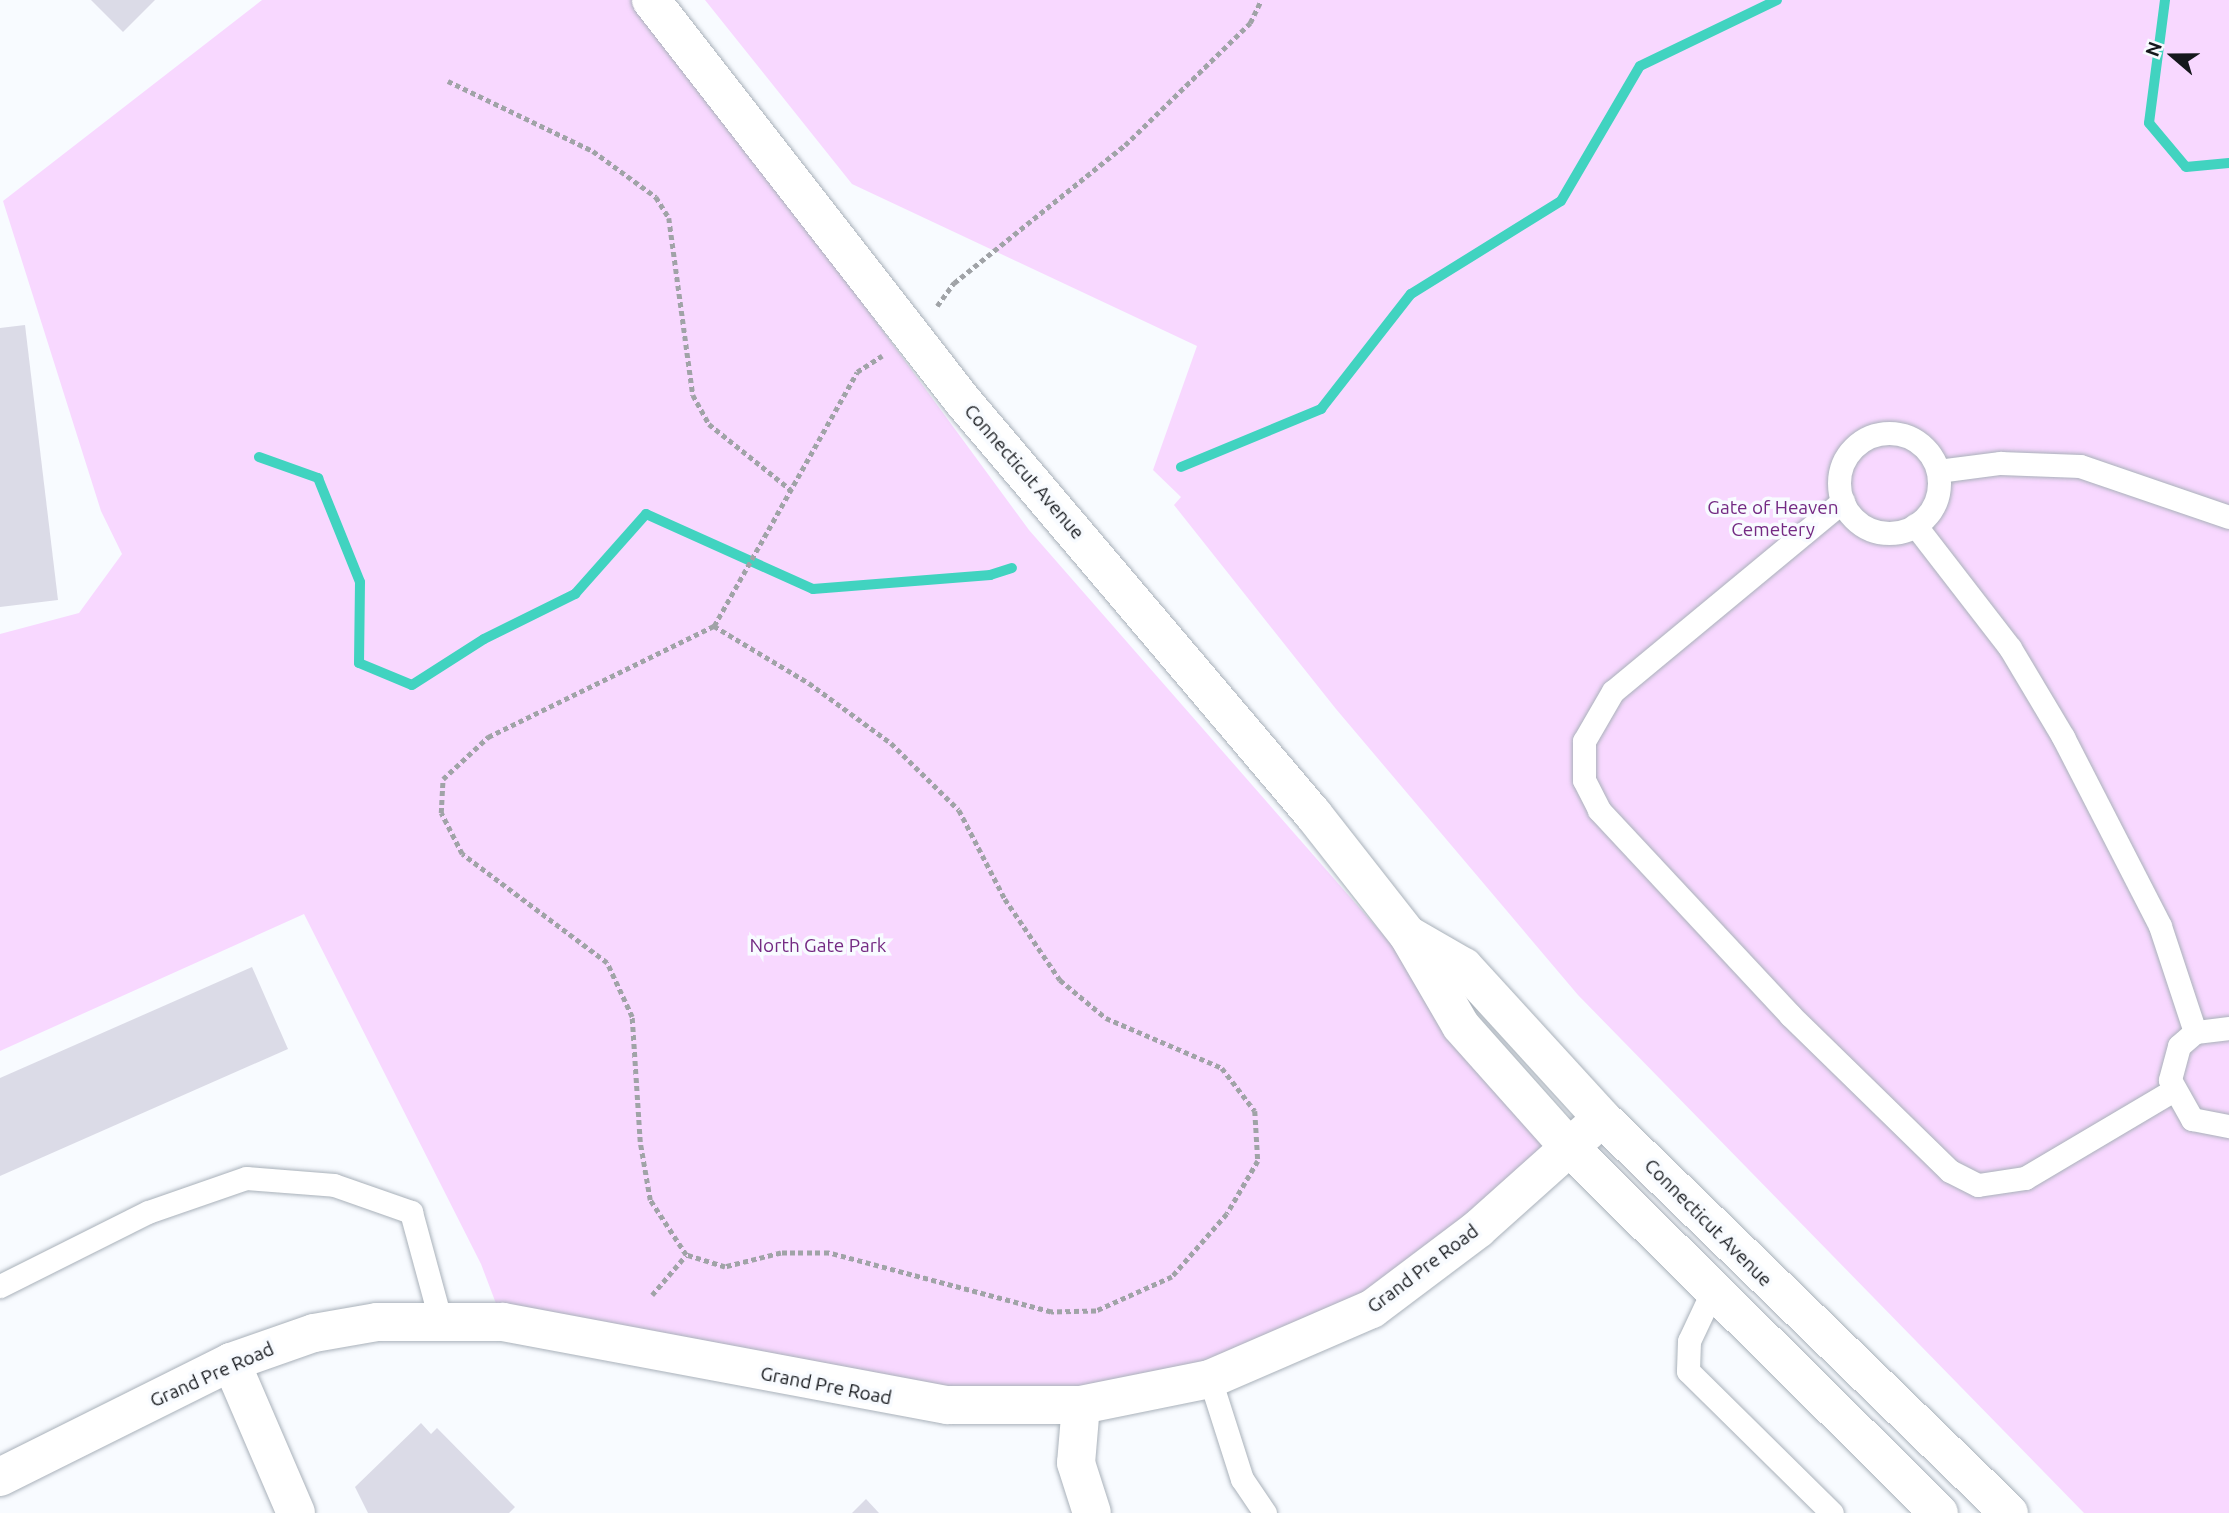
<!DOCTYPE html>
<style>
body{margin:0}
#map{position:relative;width:2229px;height:1513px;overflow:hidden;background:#f8fbff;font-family:Ubuntu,sans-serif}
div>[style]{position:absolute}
.green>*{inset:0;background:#f8d8ff}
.stream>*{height:10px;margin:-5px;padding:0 5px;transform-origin:5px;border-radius:5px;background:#41d3c0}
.building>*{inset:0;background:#dbdbe7}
.path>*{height:4.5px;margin-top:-2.25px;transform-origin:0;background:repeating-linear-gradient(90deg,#a0a3a7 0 5px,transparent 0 8.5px)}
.roads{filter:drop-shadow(0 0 2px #a9b1ba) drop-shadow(0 0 2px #a9b1ba)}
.service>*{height:23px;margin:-11.5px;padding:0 11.5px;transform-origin:11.5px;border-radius:11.5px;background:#fff}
.service>.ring{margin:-11.5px;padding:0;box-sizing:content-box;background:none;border:23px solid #fff;border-radius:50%}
.minor>*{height:38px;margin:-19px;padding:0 19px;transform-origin:19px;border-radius:19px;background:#fff}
.tertiary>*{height:38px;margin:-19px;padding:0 19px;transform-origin:19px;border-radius:19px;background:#fff}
.secondary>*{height:38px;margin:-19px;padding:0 19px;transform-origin:19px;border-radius:19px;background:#fff}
span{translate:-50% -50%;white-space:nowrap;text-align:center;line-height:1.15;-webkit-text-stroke:7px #f8fbff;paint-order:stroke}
.street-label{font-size:19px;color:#15181c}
.park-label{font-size:19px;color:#742a83}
.north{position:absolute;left:2138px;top:21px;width:70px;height:70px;-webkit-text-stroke:5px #f8fbff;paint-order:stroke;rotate:290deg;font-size:19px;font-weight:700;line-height:28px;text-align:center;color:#15181c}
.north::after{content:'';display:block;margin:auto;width:24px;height:32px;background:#15181c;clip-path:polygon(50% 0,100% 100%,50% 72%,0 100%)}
</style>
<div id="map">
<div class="green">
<i style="clip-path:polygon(262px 0,640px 0,1029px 530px,1567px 1145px,1372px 1309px,1081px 1405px,503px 1322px,481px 1264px,304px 914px,0 1051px,0 634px,79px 613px,122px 554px,101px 511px,3px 201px)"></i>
<i style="clip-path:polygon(705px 0,2229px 0,2229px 1513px,2084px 1513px,1578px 995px,1336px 709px,1174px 505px,1181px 497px,1153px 470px,1197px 346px,852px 184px)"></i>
</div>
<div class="stream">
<i style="left:2165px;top:0;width:124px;rotate:97.4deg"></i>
<i style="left:2149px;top:123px;width:57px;rotate:49.9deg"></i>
<i style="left:2186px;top:167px;width:43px;rotate:-5.3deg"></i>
<i style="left:259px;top:457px;width:63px;rotate:19.6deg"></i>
<i style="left:318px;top:478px;width:112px;rotate:68deg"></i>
<i style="left:360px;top:582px;width:81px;rotate:90.7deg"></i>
<i style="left:359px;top:663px;width:57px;rotate:22.5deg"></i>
<i style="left:412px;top:685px;width:85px;rotate:-32.6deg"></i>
<i style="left:484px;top:639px;width:102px;rotate:-26.3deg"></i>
<i style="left:575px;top:594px;width:107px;rotate:-48.4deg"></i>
<i style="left:646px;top:514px;width:183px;rotate:24.2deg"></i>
<i style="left:813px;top:589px;width:178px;rotate:-4.5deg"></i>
<i style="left:990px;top:575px;width:23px;rotate:-18deg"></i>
<i style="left:1181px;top:467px;width:152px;rotate:-22.5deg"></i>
<i style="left:1321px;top:409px;width:146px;rotate:-52deg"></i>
<i style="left:1411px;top:294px;width:176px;rotate:-31.8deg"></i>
<i style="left:1561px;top:201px;width:156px;rotate:-59.7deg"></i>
<i style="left:1640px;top:66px;width:152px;rotate:-25.7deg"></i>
</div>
<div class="building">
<i style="clip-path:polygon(91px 0,155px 0,123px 32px)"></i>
<i style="clip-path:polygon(25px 325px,58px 600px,0 607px,0 328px)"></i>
<i style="clip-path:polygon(252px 967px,288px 1049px,0 1176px,0 1078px)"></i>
<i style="clip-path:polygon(421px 1423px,431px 1434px,437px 1428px,515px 1507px,509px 1513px,368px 1513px,355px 1487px)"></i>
<i style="clip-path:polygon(866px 1499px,879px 1513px,852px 1513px)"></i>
</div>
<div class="path">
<i style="left:448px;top:81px;width:161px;rotate:25.8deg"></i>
<i style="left:593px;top:151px;width:78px;rotate:36.1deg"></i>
<i style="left:656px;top:197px;width:25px;rotate:58deg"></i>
<i style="left:669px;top:218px;width:179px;rotate:82.3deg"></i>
<i style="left:693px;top:395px;width:33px;rotate:61deg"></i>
<i style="left:709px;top:424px;width:105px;rotate:38.8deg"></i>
<i style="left:937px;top:306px;width:29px;rotate:-54deg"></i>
<i style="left:954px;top:283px;width:220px;rotate:-38.9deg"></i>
<i style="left:1125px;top:145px;width:175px;rotate:-44.3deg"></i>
<i style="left:1250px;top:23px;width:25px;rotate:-64deg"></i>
<i style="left:714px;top:626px;width:111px;rotate:31deg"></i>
<i style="left:809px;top:683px;width:102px;rotate:36.2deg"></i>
<i style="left:891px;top:743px;width:95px;rotate:44.6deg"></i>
<i style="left:959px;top:810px;width:100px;rotate:62.7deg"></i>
<i style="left:1005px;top:899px;width:98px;rotate:55.8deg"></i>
<i style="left:1060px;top:980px;width:60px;rotate:39.6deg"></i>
<i style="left:1106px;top:1018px;width:126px;rotate:23.3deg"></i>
<i style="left:1222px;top:1068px;width:54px;rotate:52.5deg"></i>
<i style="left:1255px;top:1111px;width:50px;rotate:86.6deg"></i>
<i style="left:1258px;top:1161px;width:61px;rotate:120.3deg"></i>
<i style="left:1227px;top:1214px;width:84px;rotate:131.1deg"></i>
<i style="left:1172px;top:1277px;width:83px;rotate:155.9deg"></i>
<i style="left:1096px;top:1311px;width:45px;rotate:178.7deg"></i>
<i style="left:1051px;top:1312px;width:230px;rotate:-165.1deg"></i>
<i style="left:829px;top:1253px;width:48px;rotate:180deg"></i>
<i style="left:781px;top:1253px;width:58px;rotate:166deg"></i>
<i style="left:725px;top:1267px;width:41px;rotate:-162.9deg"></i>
<i style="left:686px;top:1255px;width:66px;rotate:-123.2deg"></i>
<i style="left:650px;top:1200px;width:59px;rotate:-99.8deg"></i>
<i style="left:640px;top:1142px;width:125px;rotate:-93.7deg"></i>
<i style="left:632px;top:1017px;width:60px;rotate:-114.8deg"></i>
<i style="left:607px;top:963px;width:181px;rotate:-143.1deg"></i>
<i style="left:462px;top:854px;width:46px;rotate:-117.1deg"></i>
<i style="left:441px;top:813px;width:34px;rotate:-87deg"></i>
<i style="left:443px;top:779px;width:62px;rotate:-43deg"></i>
<i style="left:488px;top:737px;width:252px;rotate:-26.2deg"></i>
<i style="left:714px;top:626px;width:291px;rotate:-60.6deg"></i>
<i style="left:857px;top:372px;width:30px;rotate:-33deg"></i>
<i style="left:652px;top:1295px;width:52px;rotate:-49.6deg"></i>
</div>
<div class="roads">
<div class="service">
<i class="ring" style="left:1839px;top:433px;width:77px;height:77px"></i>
<i style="left:1938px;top:471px;width:63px;rotate:-7.4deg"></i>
<i style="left:2000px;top:463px;width:80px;rotate:2.1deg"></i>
<i style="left:2080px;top:466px;width:157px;rotate:18.9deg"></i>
<i style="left:1843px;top:501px;width:298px;rotate:140.4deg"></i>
<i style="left:1613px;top:691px;width:58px;rotate:120.1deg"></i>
<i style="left:1584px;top:741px;width:39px;rotate:90deg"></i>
<i style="left:1584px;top:780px;width:34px;rotate:63deg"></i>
<i style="left:1599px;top:810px;width:280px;rotate:47deg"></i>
<i style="left:1790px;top:1015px;width:223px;rotate:44.3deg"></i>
<i style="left:1950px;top:1171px;width:31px;rotate:27deg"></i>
<i style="left:1978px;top:1185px;width:48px;rotate:-8.5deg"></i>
<i style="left:2025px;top:1178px;width:171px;rotate:-30.6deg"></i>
<i style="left:1915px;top:525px;width:155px;rotate:52.3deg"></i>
<i style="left:2010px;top:648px;width:104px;rotate:59.2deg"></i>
<i style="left:2063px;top:737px;width:212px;rotate:62.8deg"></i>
<i style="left:2160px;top:926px;width:112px;rotate:71.7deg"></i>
<i style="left:2229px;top:1028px;width:34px;rotate:173deg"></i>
<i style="left:2195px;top:1032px;width:21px;rotate:139deg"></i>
<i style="left:2179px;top:1046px;width:35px;rotate:105deg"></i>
<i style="left:2170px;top:1080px;width:45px;rotate:60.6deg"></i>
<i style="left:2192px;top:1119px;width:38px;rotate:11deg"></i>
<i style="left:0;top:1286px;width:165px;rotate:-26.6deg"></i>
<i style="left:148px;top:1212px;width:104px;rotate:-19.1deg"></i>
<i style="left:246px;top:1178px;width:88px;rotate:4.5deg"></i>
<i style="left:334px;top:1185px;width:82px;rotate:19.3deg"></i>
<i style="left:411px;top:1212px;width:111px;rotate:74.8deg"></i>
<i style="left:1713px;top:1290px;width:56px;rotate:115.2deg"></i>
<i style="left:1689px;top:1341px;width:30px;rotate:92deg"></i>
<i style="left:1688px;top:1371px;width:202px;rotate:44.6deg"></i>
<i style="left:1210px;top:1379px;width:105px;rotate:72.3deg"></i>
<i style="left:1242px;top:1479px;width:41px;rotate:55.9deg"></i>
</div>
<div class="minor">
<i style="left:231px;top:1362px;width:164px;rotate:66.7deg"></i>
<i style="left:1081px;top:1405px;width:58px;rotate:94.9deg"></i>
<i style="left:1076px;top:1463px;width:52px;rotate:72.3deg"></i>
</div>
<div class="tertiary">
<i style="left:0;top:1477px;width:258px;rotate:-26.5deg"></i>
<i style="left:231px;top:1362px;width:88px;rotate:-19.3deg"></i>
<i style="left:314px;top:1333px;width:64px;rotate:-9.9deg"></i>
<i style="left:377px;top:1322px;width:126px"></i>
<i style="left:503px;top:1322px;width:452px;rotate:10.6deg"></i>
<i style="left:947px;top:1405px;width:134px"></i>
<i style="left:1081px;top:1405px;width:132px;rotate:-11.4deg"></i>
<i style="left:1210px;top:1379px;width:176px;rotate:-23.4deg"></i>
<i style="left:1372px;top:1309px;width:133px;rotate:-37deg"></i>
<i style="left:1478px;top:1229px;width:166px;rotate:-41.8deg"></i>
</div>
<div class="secondary">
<i style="left:651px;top:0;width:507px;rotate:52.13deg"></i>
<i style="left:962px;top:400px;width:543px;rotate:49.71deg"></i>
<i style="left:1313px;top:814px;width:154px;rotate:51.9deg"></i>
<i style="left:1408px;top:935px;width:105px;rotate:59.8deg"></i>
<i style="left:1461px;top:1026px;width:159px;rotate:48.3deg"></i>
<i style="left:1567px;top:1145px;width:523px;rotate:44.69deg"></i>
<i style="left:1410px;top:936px;width:62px;rotate:29.9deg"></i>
<i style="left:1464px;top:967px;width:205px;rotate:47.6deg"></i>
<i style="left:1602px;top:1118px;width:567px;rotate:44.14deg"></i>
</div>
</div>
<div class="street-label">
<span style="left:1024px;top:472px;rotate:49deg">Connecticut Avenue</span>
<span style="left:1708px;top:1223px;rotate:45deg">Connecticut Avenue</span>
<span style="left:1423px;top:1269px;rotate:-37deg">Grand Pre Road</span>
<span style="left:212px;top:1375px;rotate:-24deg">Grand Pre Road</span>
<span style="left:826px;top:1386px;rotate:11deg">Grand Pre Road</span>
</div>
<div class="park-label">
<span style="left:1773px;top:519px">Gate of Heaven<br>Cemetery</span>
<span style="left:818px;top:946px">North Gate Park</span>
</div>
<div class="north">N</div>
</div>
